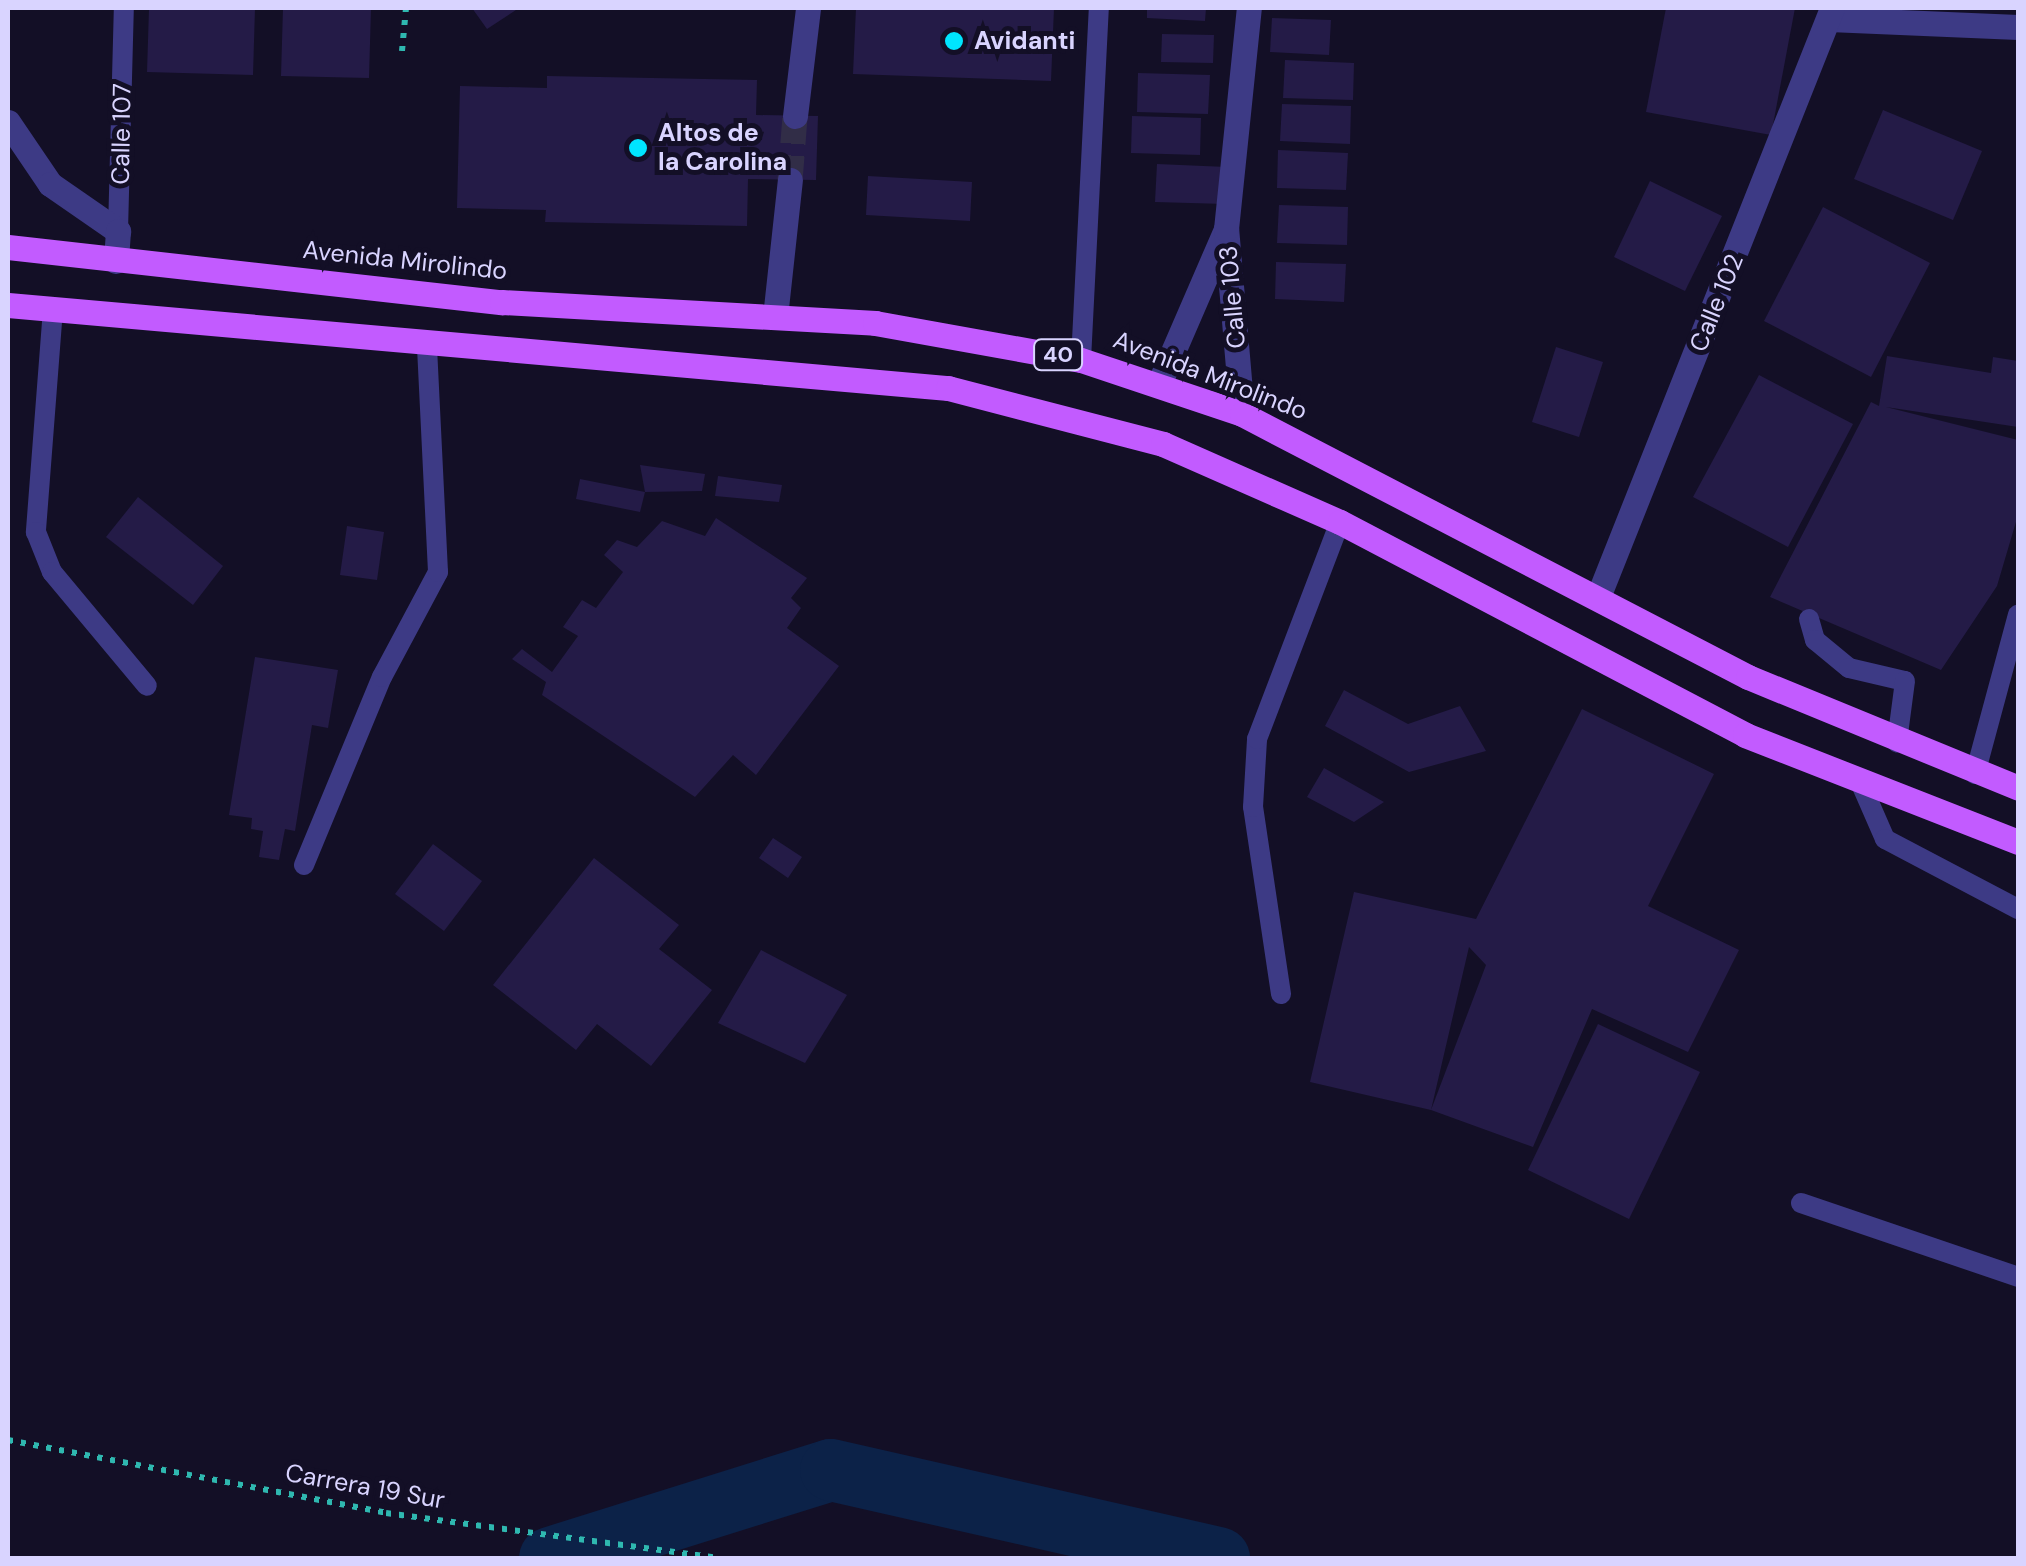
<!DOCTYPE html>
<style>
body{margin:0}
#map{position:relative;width:2026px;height:1566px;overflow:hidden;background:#130f26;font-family:"DM Sans",sans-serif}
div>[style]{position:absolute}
.river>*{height:62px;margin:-31px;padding:0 31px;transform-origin:31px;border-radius:31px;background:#0c2248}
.building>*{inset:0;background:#241b47}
.minor-tunnel>*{height:25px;margin-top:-12.5px;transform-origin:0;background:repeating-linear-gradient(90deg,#312d47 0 25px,transparent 0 37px)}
.path>*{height:6px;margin-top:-3px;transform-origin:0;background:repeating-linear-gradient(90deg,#2fb8b0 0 5px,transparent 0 13px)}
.service>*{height:20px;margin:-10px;padding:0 10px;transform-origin:10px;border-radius:10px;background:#3d3a85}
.minor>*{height:25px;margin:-12.5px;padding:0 12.5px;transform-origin:12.5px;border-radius:12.5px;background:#3d3a85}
.primary>*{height:25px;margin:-12.5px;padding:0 12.5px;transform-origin:12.5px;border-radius:12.5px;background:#c25bff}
.dots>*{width:28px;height:28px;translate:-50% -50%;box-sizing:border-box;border:5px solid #130f26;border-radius:50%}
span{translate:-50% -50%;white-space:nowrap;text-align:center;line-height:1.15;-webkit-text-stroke:10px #130f26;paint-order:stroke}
.shield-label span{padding:2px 8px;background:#130f26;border:2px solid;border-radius:8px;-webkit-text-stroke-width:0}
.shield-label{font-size:22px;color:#d9d4ff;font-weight:700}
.poi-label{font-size:25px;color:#d9d4ff;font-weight:700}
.left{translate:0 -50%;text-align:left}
.street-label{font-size:25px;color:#d9d4ff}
.frame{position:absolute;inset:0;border:10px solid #d9d4ff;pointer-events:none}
</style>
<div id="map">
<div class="river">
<i style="left:550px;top:1558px;width:294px;rotate:-17.4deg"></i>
<i style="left:831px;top:1470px;width:398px;rotate:12.8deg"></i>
</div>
<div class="building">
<i style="clip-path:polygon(149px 8px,255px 8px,253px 75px,147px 72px)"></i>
<i style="clip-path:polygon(283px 8px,371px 8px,369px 78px,281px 76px)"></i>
<i style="clip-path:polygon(472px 8px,519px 8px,487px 29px)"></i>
<i style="clip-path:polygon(856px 8px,1054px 8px,1051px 81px,853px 74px)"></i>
<i style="clip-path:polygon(1147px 8px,1206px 8px,1205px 21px,1147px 18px)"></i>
<i style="clip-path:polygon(1666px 8px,1795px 8px,1771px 135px,1646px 112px)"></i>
<i style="clip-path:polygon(1272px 18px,1331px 20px,1329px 55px,1270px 52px)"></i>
<i style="clip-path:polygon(1162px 34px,1214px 35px,1213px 63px,1161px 62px)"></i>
<i style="clip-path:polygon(1285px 60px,1354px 63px,1353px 100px,1283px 98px)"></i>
<i style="clip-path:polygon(1138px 73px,1210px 75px,1208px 114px,1137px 112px)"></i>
<i style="clip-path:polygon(547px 76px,757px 80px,756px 115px,818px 116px,816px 180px,748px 179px,747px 226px,545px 222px,546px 210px,457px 208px,460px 86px,547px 88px)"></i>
<i style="clip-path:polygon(1282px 104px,1351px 106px,1350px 144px,1280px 141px)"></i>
<i style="clip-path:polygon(1883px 110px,1982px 151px,1953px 220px,1854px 179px)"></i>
<i style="clip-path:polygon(1132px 116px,1201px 118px,1200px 155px,1131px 153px)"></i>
<i style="clip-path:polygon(1278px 150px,1348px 153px,1346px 190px,1277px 188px)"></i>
<i style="clip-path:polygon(1157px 164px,1227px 167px,1225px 204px,1155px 202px)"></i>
<i style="clip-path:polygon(868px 176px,972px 182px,970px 221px,866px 215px)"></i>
<i style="clip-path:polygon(1650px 181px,1722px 216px,1685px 291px,1614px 257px)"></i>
<i style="clip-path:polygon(1279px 205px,1348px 207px,1347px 245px,1277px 243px)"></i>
<i style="clip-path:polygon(1823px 207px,1930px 263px,1871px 377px,1764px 321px)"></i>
<i style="clip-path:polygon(1276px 262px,1346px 264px,1344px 302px,1275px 299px)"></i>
<i style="clip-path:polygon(1556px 347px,1603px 362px,1579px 437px,1532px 422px)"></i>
<i style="clip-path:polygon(1887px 356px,1991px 373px,1993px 357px,2018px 361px,2018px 427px,1886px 407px,2018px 440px,2018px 515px,1997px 586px,1941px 670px,1770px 597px,1871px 402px,1879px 406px)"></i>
<i style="clip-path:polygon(1759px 375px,1853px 424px,1788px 547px,1693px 497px)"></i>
<i style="clip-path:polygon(640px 465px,705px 474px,702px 491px,645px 492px)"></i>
<i style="clip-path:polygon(718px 476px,782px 485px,779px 502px,715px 496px)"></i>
<i style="clip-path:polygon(580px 479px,645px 492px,640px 512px,576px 499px)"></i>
<i style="clip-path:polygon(138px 497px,223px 566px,193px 605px,106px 537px)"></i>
<i style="clip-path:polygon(716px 518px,807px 578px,791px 598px,801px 608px,787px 628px,839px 666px,756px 775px,733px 755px,695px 797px,542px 695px,546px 682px,512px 659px,522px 649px,552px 672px,578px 636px,563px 627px,582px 600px,596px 608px,623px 572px,604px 555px,617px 540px,637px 547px,662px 521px,705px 536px)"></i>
<i style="clip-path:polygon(347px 526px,384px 532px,377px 580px,340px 575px)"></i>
<i style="clip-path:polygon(255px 657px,338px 670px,328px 728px,312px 725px,295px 831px,285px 829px,279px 860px,259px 857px,263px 831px,251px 829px,252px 818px,229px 815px)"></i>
<i style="clip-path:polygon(1344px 690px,1408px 724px,1460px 706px,1486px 751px,1409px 772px,1325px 726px)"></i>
<i style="clip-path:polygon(1582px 709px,1714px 774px,1648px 906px,1739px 950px,1688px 1052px,1592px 1009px,1533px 1147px,1431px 1110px,1486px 965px,1469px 947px,1431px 1110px,1310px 1082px,1354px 892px,1476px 919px)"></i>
<i style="clip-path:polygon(1324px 768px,1384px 802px,1354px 822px,1307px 797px)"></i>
<i style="clip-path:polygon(773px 838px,802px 857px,788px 878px,759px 858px)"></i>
<i style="clip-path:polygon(433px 844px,482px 881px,444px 931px,395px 894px)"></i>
<i style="clip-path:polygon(594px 858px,679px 925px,659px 949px,712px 990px,651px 1066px,597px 1024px,576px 1050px,493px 985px)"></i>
<i style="clip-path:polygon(761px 950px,847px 995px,805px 1063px,718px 1023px)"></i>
<i style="clip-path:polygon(1598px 1024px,1700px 1072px,1629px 1219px,1528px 1170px)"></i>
</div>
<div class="minor-tunnel">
<i style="left:790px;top:180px;width:64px;rotate:-85.5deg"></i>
</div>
<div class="path">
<i style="left:402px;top:51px;width:43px;rotate:-84.7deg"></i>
<i style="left:8px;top:1440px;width:385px;rotate:10.9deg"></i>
<i style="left:386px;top:1513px;width:334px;rotate:7.7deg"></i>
</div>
<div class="service">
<i style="left:118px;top:231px;width:223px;rotate:-88.5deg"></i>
<i style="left:53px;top:309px;width:224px;rotate:94.4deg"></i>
<i style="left:36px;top:532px;width:43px;rotate:68.2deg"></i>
<i style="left:52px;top:572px;width:148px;rotate:50.2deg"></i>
<i style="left:1081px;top:360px;width:352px;rotate:-87.1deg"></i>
<i style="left:1809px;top:619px;width:22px;rotate:74deg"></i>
<i style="left:1815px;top:640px;width:44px;rotate:39.5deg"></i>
<i style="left:1849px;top:668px;width:57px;rotate:13.1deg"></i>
<i style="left:1905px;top:681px;width:62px;rotate:97.5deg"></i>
<i style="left:1975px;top:774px;width:165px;rotate:-74.9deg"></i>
<i style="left:1861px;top:784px;width:60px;rotate:66.4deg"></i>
<i style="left:1885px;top:839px;width:150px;rotate:27.8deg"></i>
<i style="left:304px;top:865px;width:204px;rotate:-67.5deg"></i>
<i style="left:382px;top:677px;width:119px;rotate:-61.9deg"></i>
<i style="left:438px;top:572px;width:224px;rotate:-92.8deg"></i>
<i style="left:1281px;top:994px;width:189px;rotate:-98.5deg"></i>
<i style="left:1253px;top:807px;width:68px;rotate:-86.6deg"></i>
<i style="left:1257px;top:739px;width:232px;rotate:-69.1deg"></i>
<i style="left:1801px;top:1203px;width:229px;rotate:18.8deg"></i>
</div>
<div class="minor">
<i style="left:1829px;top:19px;width:189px;rotate:2.4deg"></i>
<i style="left:795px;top:116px;width:109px;rotate:-83.1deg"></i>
<i style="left:8px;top:122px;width:75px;rotate:55.9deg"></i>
<i style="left:50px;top:184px;width:83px;rotate:34.7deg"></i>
<i style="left:118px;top:231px;width:30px;rotate:94deg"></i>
<i style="left:775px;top:317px;width:138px;rotate:-83.8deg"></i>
<i style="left:1159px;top:384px;width:169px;rotate:-66.6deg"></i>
<i style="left:1242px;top:414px;width:186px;rotate:-94.9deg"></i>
<i style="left:1226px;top:229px;width:222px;rotate:-84.1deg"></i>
<i style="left:1598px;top:597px;width:634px;rotate:-68.33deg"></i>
</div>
<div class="primary">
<i style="left:8px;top:247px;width:497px;rotate:6.4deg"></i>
<i style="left:502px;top:302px;width:374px;rotate:3.2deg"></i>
<i style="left:875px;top:323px;width:209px;rotate:10.2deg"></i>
<i style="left:1081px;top:360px;width:170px;rotate:18.5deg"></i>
<i style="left:1242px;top:414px;width:570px;rotate:27.46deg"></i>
<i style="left:1748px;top:677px;width:292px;rotate:22.3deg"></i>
<i style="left:8px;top:305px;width:944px;rotate:5.05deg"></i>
<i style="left:948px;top:388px;width:222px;rotate:14.6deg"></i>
<i style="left:1163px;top:444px;width:193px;rotate:23.8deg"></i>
<i style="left:1340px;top:522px;width:458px;rotate:27.7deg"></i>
<i style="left:1745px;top:735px;width:293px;rotate:21.4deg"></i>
</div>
<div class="dots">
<i style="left:954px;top:41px;background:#00e5ff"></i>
<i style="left:638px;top:148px;background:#00e5ff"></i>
</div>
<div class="shield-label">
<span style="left:1058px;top:355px">40</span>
</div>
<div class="poi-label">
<span class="left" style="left:974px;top:41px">Avidanti</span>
<span class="left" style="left:658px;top:148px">Altos de<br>la Carolina</span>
</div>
<div class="street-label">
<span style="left:122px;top:134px;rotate:-89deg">Calle 107</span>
<span style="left:405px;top:261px;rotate:6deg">Avenida Mirolindo</span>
<span style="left:1233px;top:297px;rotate:-95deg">Calle 103</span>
<span style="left:1717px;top:303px;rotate:-68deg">Calle 102</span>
<span style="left:1210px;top:376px;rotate:21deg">Avenida Mirolindo</span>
<span style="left:365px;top:1487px;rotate:10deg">Carrera 19 Sur</span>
</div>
<div class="frame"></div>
</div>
